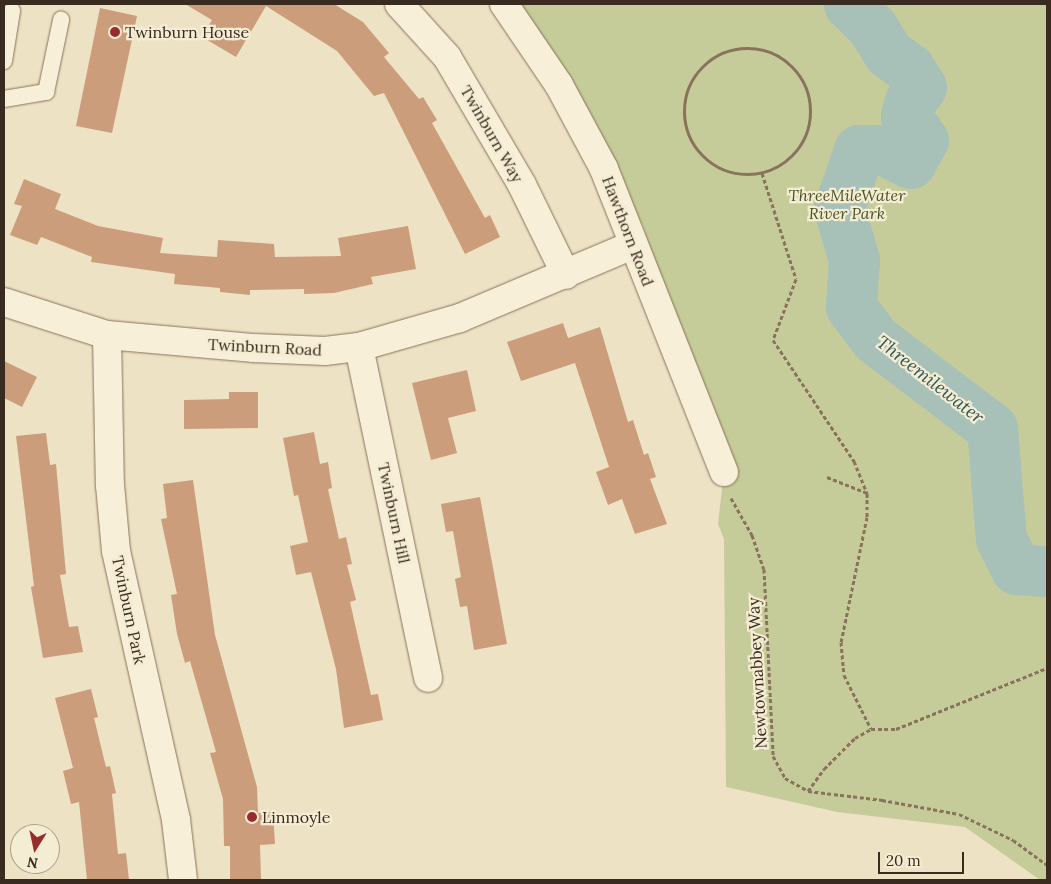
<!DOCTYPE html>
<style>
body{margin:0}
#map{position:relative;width:1051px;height:884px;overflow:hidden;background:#eee2c5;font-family:Lora,serif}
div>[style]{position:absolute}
.green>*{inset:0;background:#c6cc99}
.river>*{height:51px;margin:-25.5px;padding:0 25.5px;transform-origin:25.5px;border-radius:25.5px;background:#a7c1b9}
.building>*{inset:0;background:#cb9d7b}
.path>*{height:3px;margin-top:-1.5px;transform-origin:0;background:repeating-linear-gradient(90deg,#88735b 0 4px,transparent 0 6.5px)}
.path>.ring{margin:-1.5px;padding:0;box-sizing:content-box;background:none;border:3px solid #88735b;border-radius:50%}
.roads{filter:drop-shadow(0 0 1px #88735b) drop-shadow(0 0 1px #88735b)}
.lane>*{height:16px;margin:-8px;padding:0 8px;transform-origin:8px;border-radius:8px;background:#f8efd8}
.street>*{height:28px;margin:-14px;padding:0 14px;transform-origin:14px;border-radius:14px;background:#f8efd8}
.dots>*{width:14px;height:14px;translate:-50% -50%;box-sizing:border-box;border:2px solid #f5ecd4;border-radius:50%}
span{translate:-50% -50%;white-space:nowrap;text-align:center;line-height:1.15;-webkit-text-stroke:4.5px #f5ecd4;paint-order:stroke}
.poi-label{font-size:16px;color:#392b1f}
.left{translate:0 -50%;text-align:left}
.street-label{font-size:16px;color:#392b1f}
.park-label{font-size:16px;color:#495526;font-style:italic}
.water-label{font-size:18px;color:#2e5856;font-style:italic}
.frame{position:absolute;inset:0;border:5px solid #392b1f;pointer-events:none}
.north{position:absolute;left:10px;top:824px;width:50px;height:50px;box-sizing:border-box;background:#f5ecd4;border:1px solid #aa9f8c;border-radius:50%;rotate:190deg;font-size:14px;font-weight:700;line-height:20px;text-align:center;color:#392b1f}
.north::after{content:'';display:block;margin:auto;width:18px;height:22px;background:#972c2d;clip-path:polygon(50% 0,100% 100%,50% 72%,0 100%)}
.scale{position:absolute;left:878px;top:852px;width:86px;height:22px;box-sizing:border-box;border:2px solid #392b1f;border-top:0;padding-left:6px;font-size:15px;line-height:18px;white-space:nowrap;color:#392b1f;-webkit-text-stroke:4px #f5ecd4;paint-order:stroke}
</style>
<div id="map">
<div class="green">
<i style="clip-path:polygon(520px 4px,1047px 4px,1047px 880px,1040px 880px,965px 827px,837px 812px,726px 787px,724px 539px,718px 524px,724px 472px,643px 226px,591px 126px)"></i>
</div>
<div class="river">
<i style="left:849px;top:4px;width:33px;rotate:45deg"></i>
<i style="left:872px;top:27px;width:31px;rotate:58deg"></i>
<i style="left:888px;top:53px;width:26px;rotate:36deg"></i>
<i style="left:909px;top:68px;width:22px;rotate:58deg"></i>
<i style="left:921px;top:87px;width:18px;rotate:128deg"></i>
<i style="left:910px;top:101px;width:16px;rotate:105deg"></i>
<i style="left:906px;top:116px;width:29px;rotate:55deg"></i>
<i style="left:923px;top:140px;width:26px;rotate:119deg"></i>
<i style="left:910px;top:163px;width:28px;rotate:-153deg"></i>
<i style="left:885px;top:150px;width:26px;rotate:180deg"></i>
<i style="left:859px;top:150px;width:61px;rotate:109deg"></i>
<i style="left:839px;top:208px;width:54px;rotate:73.9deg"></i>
<i style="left:854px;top:260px;width:47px;rotate:93.7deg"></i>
<i style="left:851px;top:307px;width:40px;rotate:53deg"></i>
<i style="left:875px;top:339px;width:147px;rotate:37.3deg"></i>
<i style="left:992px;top:428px;width:111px;rotate:85.4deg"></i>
<i style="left:1001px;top:539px;width:34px;rotate:63deg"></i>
<i style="left:1016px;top:569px;width:31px;rotate:4deg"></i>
</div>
<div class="building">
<i style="clip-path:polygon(185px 4px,334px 4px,363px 22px,389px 53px,384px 57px,419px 99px,423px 97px,437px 120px,432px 123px,485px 218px,490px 215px,500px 237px,465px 254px,384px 93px,374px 96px,337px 51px,266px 6px,236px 57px,202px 37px,212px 20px)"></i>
<i style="clip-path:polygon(100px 8px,137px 16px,112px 133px,76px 126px)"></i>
<i style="clip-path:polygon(24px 179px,61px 194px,55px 209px,98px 226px,163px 238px,160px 253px,217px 257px,218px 240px,274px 244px,275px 257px,341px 256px,338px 238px,408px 226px,416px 269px,371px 277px,373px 284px,334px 293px,304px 294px,304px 289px,250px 290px,250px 295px,220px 292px,220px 288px,174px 284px,175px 274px,91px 262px,92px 257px,41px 237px,37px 245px,10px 235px,22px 206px,14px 204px)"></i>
<i style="clip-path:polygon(563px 323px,568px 338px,600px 327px,628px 422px,633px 420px,644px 455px,648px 453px,656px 477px,650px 479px,667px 524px,635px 534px,622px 499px,608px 505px,596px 472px,609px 467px,575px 363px,521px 381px,507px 342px)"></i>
<i style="clip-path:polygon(4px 361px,37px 377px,22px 407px,4px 398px)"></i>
<i style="clip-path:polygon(467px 370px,476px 411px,448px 418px,457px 453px,431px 460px,412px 383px)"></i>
<i style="clip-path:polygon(229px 392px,258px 392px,258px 428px,184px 429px,184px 400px,229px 399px)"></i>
<i style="clip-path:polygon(314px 432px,320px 464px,328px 462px,332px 488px,328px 489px,339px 539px,346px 537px,352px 564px,347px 565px,356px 600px,350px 602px,371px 695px,378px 694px,383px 720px,344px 728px,336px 669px,311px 572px,296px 575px,290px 546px,308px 542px,298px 495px,294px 496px,283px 438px)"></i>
<i style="clip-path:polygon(46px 433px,50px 465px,56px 464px,66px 574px,60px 575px,69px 627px,78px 626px,83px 652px,43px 658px,31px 587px,34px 586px,16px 436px)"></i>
<i style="clip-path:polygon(193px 480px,215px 635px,257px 787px,258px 813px,273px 812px,275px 844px,260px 845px,261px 880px,230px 880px,230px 846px,224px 846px,223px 799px,210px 753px,216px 752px,190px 661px,185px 663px,177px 634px,171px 595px,177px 594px,161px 519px,167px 518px,163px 484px)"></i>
<i style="clip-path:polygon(480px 497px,507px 644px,474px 650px,467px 606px,460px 607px,455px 579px,461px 577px,453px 531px,446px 532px,441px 504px)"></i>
<i style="clip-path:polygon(91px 689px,98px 717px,94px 718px,106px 767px,110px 766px,116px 793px,112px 794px,118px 854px,126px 853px,129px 880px,87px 880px,79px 802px,71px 804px,63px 771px,73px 768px,55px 698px)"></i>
</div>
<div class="path">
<i class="ring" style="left:684px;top:48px;width:123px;height:123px"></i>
<i style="left:762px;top:173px;width:111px;rotate:72.2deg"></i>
<i style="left:796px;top:279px;width:65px;rotate:110.7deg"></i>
<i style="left:773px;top:340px;width:146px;rotate:56.2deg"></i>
<i style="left:854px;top:461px;width:35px;rotate:68deg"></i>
<i style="left:867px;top:493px;width:24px;rotate:90deg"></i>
<i style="left:867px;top:517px;width:128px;rotate:101.7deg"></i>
<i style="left:841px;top:642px;width:33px;rotate:85deg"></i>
<i style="left:844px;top:675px;width:60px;rotate:63.4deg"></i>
<i style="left:827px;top:477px;width:43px;rotate:21.8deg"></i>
<i style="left:731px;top:498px;width:43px;rotate:60.4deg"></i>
<i style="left:752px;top:535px;width:36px;rotate:71deg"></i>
<i style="left:764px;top:569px;width:187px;rotate:87.2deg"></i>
<i style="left:773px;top:756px;width:25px;rotate:61deg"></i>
<i style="left:785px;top:778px;width:26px;rotate:29deg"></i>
<i style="left:808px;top:791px;width:75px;rotate:6.9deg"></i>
<i style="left:882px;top:800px;width:78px;rotate:10.3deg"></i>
<i style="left:959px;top:814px;width:60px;rotate:25.7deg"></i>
<i style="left:1013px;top:840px;width:42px;rotate:36.3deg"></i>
<i style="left:808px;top:791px;width:27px;rotate:-54deg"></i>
<i style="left:824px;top:769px;width:44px;rotate:-45deg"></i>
<i style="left:855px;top:738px;width:18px;rotate:-29deg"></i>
<i style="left:871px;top:729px;width:25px"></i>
<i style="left:896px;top:729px;width:163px;rotate:-22deg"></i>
</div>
<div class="roads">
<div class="lane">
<i style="left:4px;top:61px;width:51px;rotate:-80.9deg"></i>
<i style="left:4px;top:99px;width:43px;rotate:-9.5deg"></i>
<i style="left:46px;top:92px;width:74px;rotate:-78.2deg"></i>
</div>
<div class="street">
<i style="left:399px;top:4px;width:72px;rotate:47.8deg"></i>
<i style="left:447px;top:57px;width:148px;rotate:59.6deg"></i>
<i style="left:522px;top:185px;width:100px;rotate:63.9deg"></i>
<i style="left:504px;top:4px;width:98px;rotate:55.8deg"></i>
<i style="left:559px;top:85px;width:95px;rotate:61.8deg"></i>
<i style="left:604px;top:169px;width:326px;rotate:68.4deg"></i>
<i style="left:4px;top:302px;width:108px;rotate:17.8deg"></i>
<i style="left:107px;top:335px;width:148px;rotate:5.1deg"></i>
<i style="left:254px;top:348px;width:71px;rotate:2.4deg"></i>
<i style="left:325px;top:351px;width:34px;rotate:-7deg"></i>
<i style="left:359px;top:347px;width:105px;rotate:-16deg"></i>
<i style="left:460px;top:318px;width:188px;rotate:-22.9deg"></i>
<i style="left:107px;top:335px;width:150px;rotate:88.9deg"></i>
<i style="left:110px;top:485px;width:66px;rotate:84.8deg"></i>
<i style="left:116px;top:551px;width:276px;rotate:77.4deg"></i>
<i style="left:176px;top:820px;width:60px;rotate:83.3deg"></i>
<i style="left:359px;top:347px;width:338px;rotate:78.2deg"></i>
</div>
</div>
<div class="dots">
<i style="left:115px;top:32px;background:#972c2d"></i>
<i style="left:252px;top:817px;background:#972c2d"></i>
</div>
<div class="poi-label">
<span class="left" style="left:125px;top:32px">Twinburn House</span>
<span class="left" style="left:262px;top:817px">Linmoyle</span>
</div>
<div class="street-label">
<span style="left:492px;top:134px;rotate:60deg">Twinburn Way</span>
<span style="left:628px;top:231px;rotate:69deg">Hawthorn Road</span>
<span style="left:265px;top:347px;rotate:3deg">Twinburn Road</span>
<span style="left:394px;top:513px;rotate:78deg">Twinburn Hill</span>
<span style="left:129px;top:610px;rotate:78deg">Twinburn Park</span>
<span style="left:757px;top:673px;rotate:-93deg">Newtownabbey Way</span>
</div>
<div class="park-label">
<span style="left:847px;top:204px">ThreeMileWater<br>River Park</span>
</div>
<div class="water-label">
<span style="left:930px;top:380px;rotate:38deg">Threemilewater</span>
</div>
<div class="frame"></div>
<div class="north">N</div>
<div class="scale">20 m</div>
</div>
